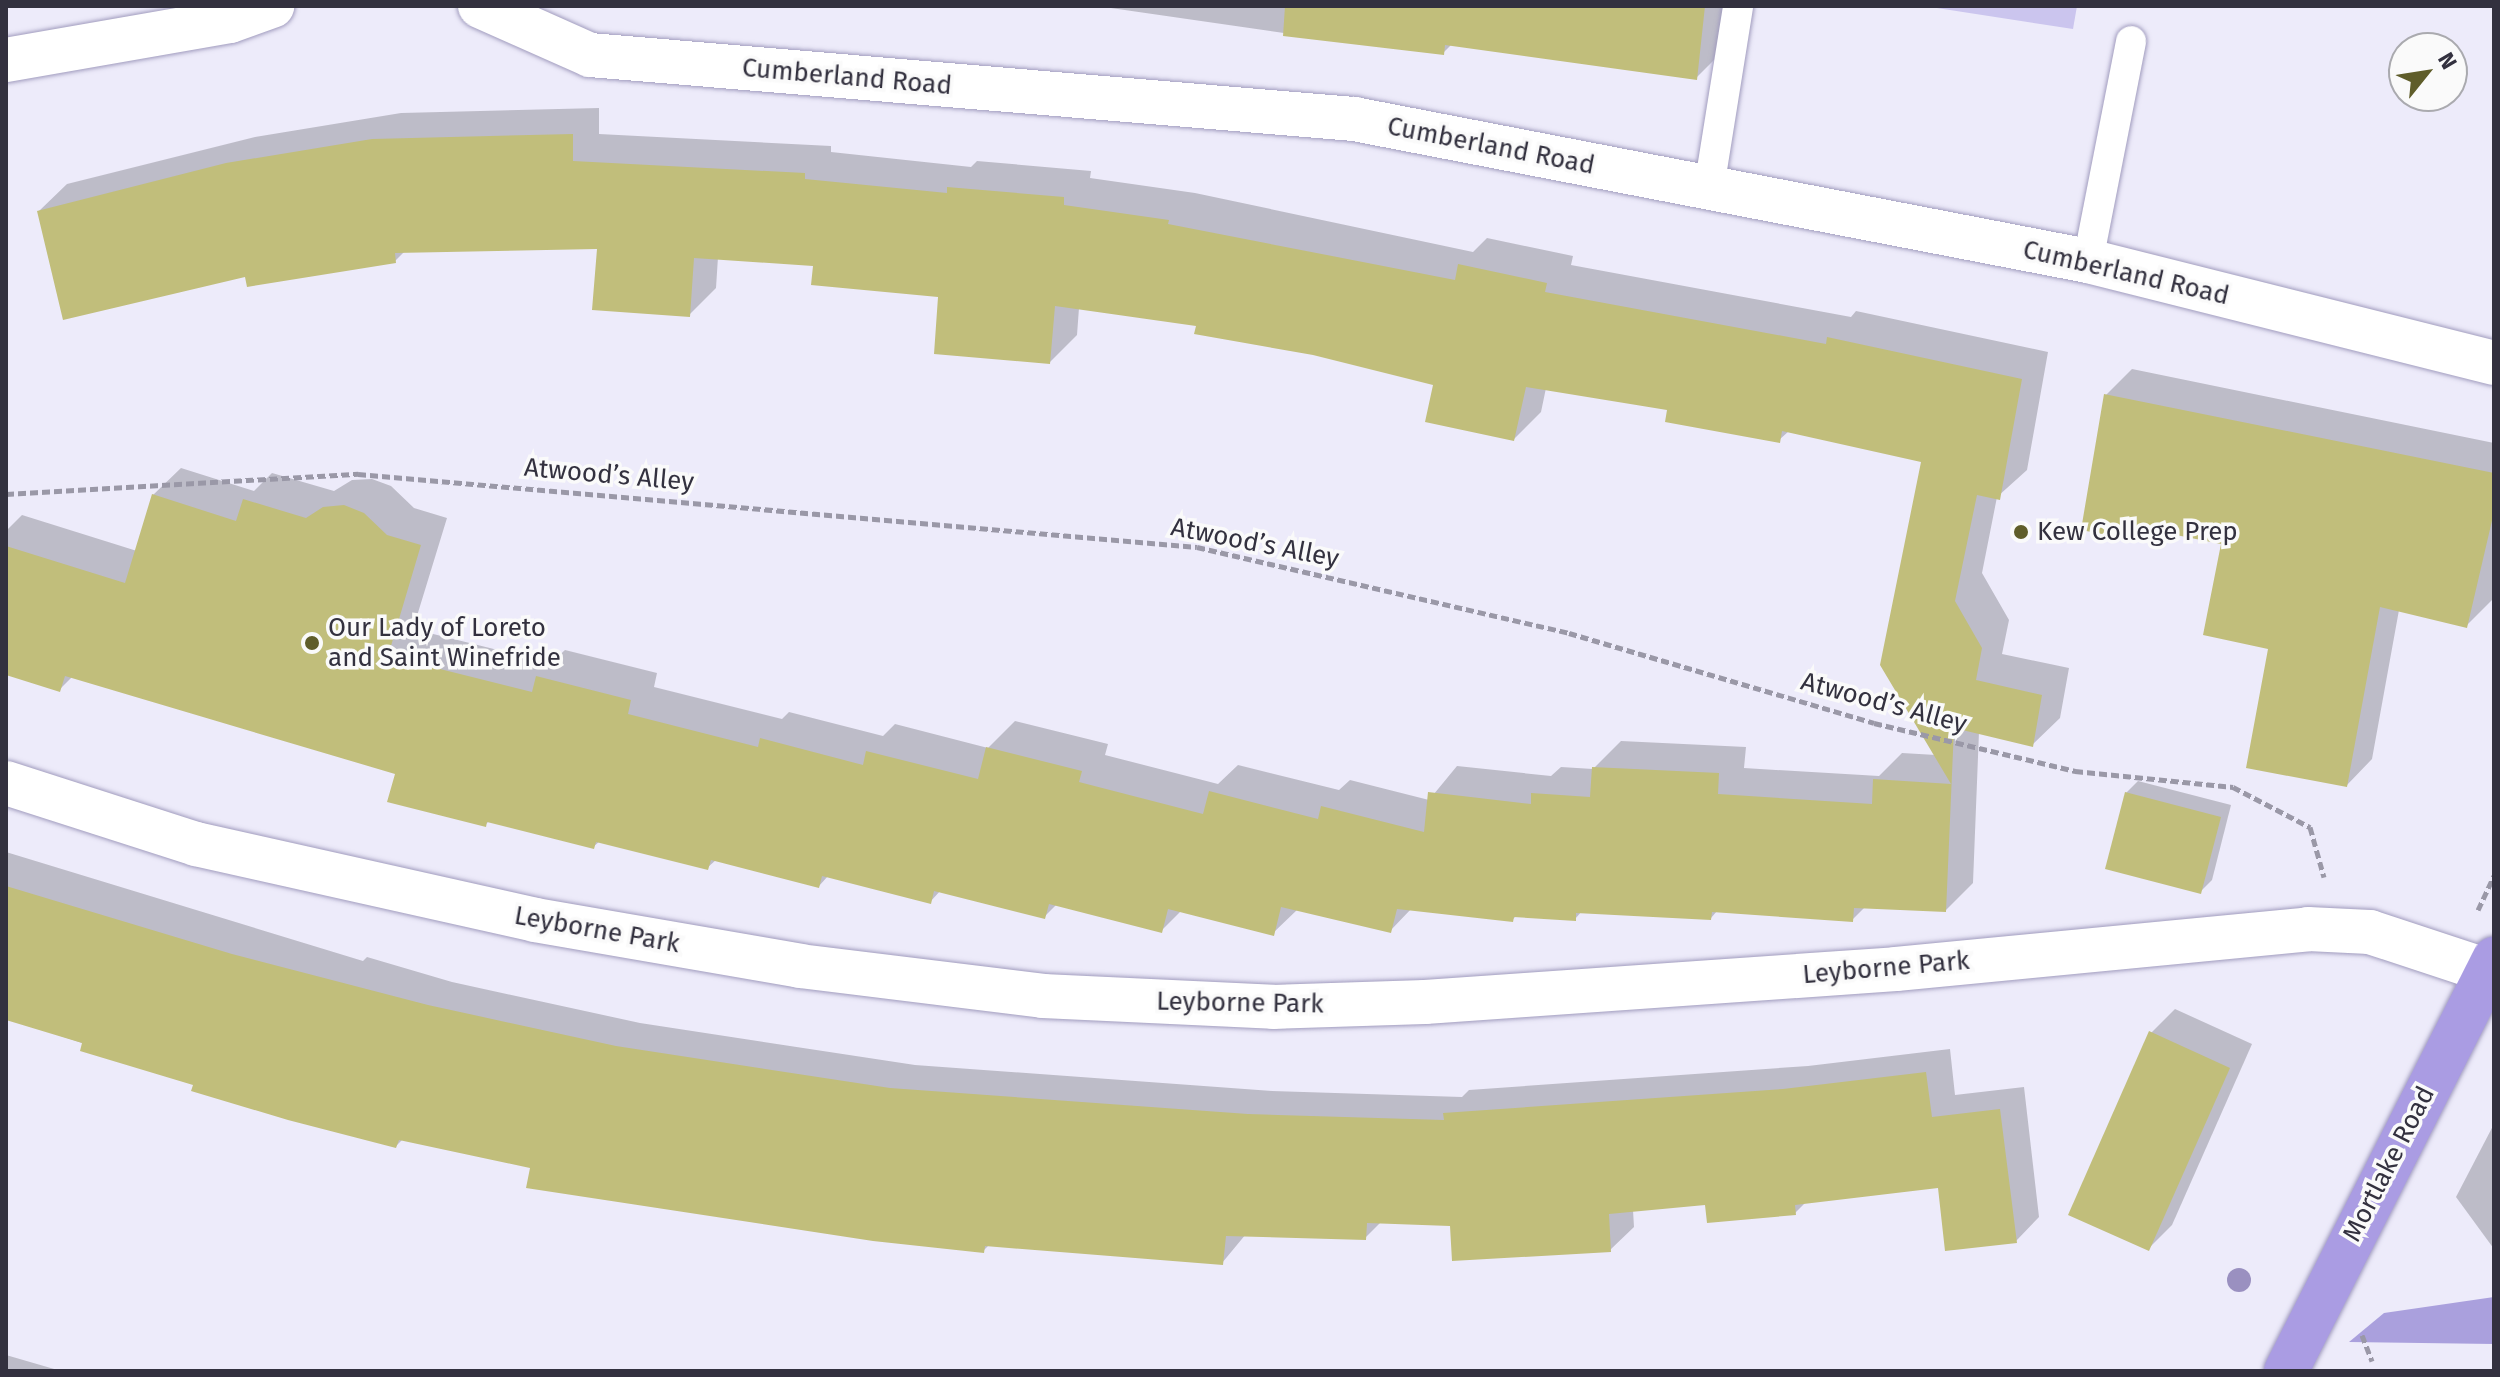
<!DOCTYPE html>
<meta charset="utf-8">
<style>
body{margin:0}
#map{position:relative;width:2500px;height:1377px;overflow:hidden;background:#edebfa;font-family:"Fira Sans",sans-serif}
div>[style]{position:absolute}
.green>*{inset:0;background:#cbc5ee}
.forest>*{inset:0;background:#aaa0dd}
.shadow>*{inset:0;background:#0003}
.building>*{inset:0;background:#c1be7b}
.path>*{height:5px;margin-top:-2.5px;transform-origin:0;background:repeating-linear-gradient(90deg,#9a98a7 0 8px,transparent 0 12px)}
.roads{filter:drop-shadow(0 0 2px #a19cbe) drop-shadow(0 0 2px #a19cbe)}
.service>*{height:30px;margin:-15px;padding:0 15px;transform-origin:15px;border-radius:15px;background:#fff}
.minor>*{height:44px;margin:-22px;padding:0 22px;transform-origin:22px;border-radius:22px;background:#fff}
.secondary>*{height:44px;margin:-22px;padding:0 22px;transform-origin:22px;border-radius:22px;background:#fff}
.trunk>*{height:44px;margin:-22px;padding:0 22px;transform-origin:22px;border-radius:22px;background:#aa9ce3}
.trees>*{width:24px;height:24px;margin:-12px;border-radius:50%;background:#9a90c0}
.dots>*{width:22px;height:22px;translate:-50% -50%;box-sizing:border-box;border:4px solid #fafafa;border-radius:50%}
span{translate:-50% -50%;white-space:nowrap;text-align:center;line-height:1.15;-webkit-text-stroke:7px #fafafa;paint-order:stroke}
.street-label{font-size:26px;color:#33313f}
.poi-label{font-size:26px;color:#33313f}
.left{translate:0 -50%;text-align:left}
.frame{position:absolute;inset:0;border:8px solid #33313f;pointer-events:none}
.north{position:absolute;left:2388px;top:32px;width:80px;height:80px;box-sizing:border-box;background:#fafafa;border:2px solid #aaaaaf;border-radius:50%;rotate:60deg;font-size:22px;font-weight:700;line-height:32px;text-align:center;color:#33313f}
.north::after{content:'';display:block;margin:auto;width:28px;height:36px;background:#5f5d2a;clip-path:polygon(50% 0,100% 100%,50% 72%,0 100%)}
</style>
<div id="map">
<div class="green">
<i style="clip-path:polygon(1924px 6px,2077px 6px,2073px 29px)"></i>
</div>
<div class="forest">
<i style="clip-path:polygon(2494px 1297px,2494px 1344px,2349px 1342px,2384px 1313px)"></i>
</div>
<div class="shadow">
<i style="clip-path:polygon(1097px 6px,1727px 6px,1723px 51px,1696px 78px,1452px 44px,1443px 53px,1332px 40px)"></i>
<i style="clip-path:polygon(599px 108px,599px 134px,831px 146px,831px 152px,971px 167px,977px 161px,1091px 171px,1090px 178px,1195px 193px,1473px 252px,1487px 238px,1573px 256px,1571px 265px,1851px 317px,1856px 311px,2048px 352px,2027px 470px,1997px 497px,1982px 573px,2009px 620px,2002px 654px,2069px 668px,2060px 718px,2032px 745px,1979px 732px,1973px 883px,1946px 910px,1866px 906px,1852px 920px,1717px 911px,1711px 918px,1582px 911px,1575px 919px,1517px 915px,1512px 920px,1412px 908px,1390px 931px,1298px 909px,1273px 933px,1181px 911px,1161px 931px,1057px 904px,1044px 917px,941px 890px,930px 902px,828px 876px,819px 886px,716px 860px,708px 867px,600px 841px,593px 847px,489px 821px,485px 825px,397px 773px,73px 676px,59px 690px,6px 673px,6px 531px,22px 515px,137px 551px,153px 495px,181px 468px,254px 491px,272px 473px,334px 491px,352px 480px,372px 479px,391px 486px,414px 508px,447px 518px,413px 629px,551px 663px,565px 650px,657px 673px,654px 687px,782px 719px,789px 712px,883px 736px,895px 724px,988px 748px,1015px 721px,1108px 744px,1105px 755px,1218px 784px,1238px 765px,1339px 790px,1350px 780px,1429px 800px,1457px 766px,1551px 776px,1561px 767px,1593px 769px,1621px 741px,1746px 747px,1744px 768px,1879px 776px,1902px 753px,1936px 755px,1923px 460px,1789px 431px,1779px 440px,1669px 408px,1546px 388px,1541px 412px,1514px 439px,1435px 384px,1198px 324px,1079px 308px,1077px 335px,1050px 362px,940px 295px,815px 264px,718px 257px,716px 288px,689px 315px,599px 247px,405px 251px,395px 261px,247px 275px,39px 211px,67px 184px,255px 137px,401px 113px)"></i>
<i style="clip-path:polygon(2132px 369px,2494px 443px,2492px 600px,2466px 626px,2399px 610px,2372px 759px,2347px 785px,2270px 647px,2224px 543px,2144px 527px,2133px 538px,2106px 395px)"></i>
<i style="clip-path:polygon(2138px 781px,2231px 805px,2212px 880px,2200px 892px,2126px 793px)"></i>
<i style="clip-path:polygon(6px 852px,363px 961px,367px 957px,452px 982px,640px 1023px,915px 1065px,1272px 1091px,1462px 1097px,1469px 1090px,1808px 1066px,1950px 1049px,1955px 1095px,2024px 1087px,2039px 1217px,2016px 1241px,1940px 1185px,1806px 1202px,1795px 1213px,1707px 1203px,1633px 1210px,1634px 1227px,1610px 1250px,1452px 1224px,1382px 1221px,1365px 1238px,1246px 1234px,1222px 1263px,990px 1244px,983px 1251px,403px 1139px,396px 1146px,6px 1018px)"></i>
<i style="clip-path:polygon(2175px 1009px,2252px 1044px,2172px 1225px,2148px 1249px,2151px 1033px)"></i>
<i style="clip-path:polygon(2494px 1124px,2494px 1249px,2456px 1197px)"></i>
<i style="clip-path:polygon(6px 1355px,61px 1371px,6px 1371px)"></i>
</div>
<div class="building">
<i style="clip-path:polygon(1285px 6px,1705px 6px,1697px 80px,1445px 45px,1444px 55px,1283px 36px)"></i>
<i style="clip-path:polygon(573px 134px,573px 161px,805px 173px,805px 179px,947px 193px,947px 187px,1064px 197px,1064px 205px,1169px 220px,1168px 224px,1455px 280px,1458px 264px,1547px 283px,1545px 292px,1826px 344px,1827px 337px,2022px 379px,2000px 500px,1977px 495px,1955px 601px,1982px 648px,1976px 680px,2042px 695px,2033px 747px,1954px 728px,1946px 912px,1854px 908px,1853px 922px,1712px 912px,1711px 920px,1576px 913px,1576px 921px,1514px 917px,1513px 922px,1397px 909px,1391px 933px,1281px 907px,1274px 936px,1168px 909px,1162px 933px,1049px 904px,1045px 919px,934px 891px,931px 904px,822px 876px,819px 888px,711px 860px,708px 870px,596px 842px,594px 849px,487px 822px,486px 827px,387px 802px,395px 774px,65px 676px,60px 692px,6px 675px,6px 546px,125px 583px,152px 494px,236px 521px,243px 499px,306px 518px,323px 507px,344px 505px,364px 513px,387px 535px,421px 545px,388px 656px,532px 692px,536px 676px,631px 700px,628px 714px,758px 747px,760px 738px,863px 765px,866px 751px,978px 779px,986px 747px,1082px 771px,1079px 782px,1203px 814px,1209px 791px,1318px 819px,1321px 806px,1424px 832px,1428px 792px,1531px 804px,1531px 793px,1590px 797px,1592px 767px,1719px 773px,1718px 794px,1872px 804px,1873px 779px,1951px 784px,1880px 665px,1921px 462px,1782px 431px,1780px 443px,1665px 422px,1667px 410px,1526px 387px,1514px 441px,1425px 422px,1433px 385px,1313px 355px,1194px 334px,1196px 326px,1055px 306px,1050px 364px,934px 354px,938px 297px,811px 285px,813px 266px,694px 258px,690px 317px,592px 310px,597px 249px,395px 253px,396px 263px,247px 287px,245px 277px,63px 320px,37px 211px,226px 163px,372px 139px)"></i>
<i style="clip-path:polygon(2104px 394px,2494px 473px,2494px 512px,2467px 628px,2380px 607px,2347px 787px,2246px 768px,2268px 649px,2203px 635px,2221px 544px,2136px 527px,2134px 540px,2081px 530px)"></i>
<i style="clip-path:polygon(2125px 792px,2221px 817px,2201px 894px,2105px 869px)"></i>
<i style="clip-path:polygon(6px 886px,232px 954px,428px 1005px,616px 1046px,890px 1088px,1248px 1114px,1444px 1120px,1443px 1113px,1783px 1089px,1926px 1072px,1932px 1117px,2000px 1109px,2017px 1243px,1945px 1251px,1938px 1188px,1795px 1205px,1796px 1215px,1707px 1223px,1705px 1205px,1609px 1214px,1611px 1252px,1452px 1261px,1450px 1226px,1367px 1223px,1366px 1240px,1226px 1236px,1223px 1265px,985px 1246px,984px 1253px,873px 1241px,526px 1188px,530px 1168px,399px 1140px,396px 1148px,288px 1120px,191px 1091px,193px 1085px,80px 1051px,82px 1043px,6px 1020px)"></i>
<i style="clip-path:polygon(2149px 1031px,2230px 1068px,2149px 1251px,2068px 1215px)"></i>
</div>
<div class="path">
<i style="left:6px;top:494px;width:353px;rotate:-3.3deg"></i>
<i style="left:358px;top:474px;width:842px;rotate:4.97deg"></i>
<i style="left:1197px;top:547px;width:382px;rotate:13deg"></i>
<i style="left:1569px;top:633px;width:318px;rotate:16.4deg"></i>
<i style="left:1874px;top:723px;width:207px;rotate:13.4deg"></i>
<i style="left:2075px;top:771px;width:159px;rotate:5.8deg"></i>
<i style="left:2233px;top:787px;width:87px;rotate:27.5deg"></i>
<i style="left:2310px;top:827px;width:52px;rotate:74.4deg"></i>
<i style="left:2478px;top:910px;width:38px;rotate:-65deg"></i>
<i style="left:2362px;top:1335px;width:28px;rotate:69deg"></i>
</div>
<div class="roads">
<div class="service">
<i style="left:1709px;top:188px;width:184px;rotate:-80.9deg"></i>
<i style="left:2088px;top:261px;width:224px;rotate:-78.9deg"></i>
</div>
<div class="minor">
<i style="left:480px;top:6px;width:120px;rotate:24deg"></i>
<i style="left:590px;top:55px;width:767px;rotate:4.79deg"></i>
<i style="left:1354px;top:119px;width:748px;rotate:10.95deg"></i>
<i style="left:2088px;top:261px;width:419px;rotate:14.1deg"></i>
<i style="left:6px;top:783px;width:200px;rotate:17.8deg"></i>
<i style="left:196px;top:844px;width:347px;rotate:12.6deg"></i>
<i style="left:535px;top:920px;width:269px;rotate:9.8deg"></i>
<i style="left:800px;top:966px;width:245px;rotate:7deg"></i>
<i style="left:1043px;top:996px;width:230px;rotate:2.7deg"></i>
<i style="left:1273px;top:1007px;width:152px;rotate:-1.9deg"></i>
<i style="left:1425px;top:1002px;width:472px;rotate:-4deg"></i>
<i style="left:1896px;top:969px;width:414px;rotate:-5.5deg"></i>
<i style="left:2308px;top:929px;width:62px;rotate:2.8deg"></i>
<i style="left:2370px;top:932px;width:124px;rotate:18.3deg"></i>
</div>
<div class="secondary">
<i style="left:6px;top:60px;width:227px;rotate:-9.9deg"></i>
<i style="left:230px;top:21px;width:45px;rotate:-19.7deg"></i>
</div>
<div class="trunk">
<i style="left:2286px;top:1371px;width:462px;rotate:-63.2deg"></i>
</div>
</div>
<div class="trees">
<i style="left:2239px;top:1280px"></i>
</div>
<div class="dots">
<i style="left:2021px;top:532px;background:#5f5d2a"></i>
<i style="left:312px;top:643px;background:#5f5d2a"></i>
</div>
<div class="street-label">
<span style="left:847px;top:77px;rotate:5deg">Cumberland Road</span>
<span style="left:1491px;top:146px;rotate:11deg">Cumberland Road</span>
<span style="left:2126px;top:273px;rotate:13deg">Cumberland Road</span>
<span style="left:609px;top:475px;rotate:5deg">Atwood’s Alley</span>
<span style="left:1255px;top:543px;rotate:11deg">Atwood’s Alley</span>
<span style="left:1884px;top:703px;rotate:15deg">Atwood’s Alley</span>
<span style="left:597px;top:930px;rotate:10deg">Leyborne Park</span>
<span style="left:1886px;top:968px;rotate:-5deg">Leyborne Park</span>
<span style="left:1240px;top:1003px;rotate:1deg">Leyborne Park</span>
<span style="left:2389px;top:1164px;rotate:-63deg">Mortlake Road</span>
</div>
<div class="poi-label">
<span class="left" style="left:2037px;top:532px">Kew College Prep</span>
<span class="left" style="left:328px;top:643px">Our Lady of Loreto<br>and Saint Winefride</span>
</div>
<div class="frame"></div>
<div class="north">N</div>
</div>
